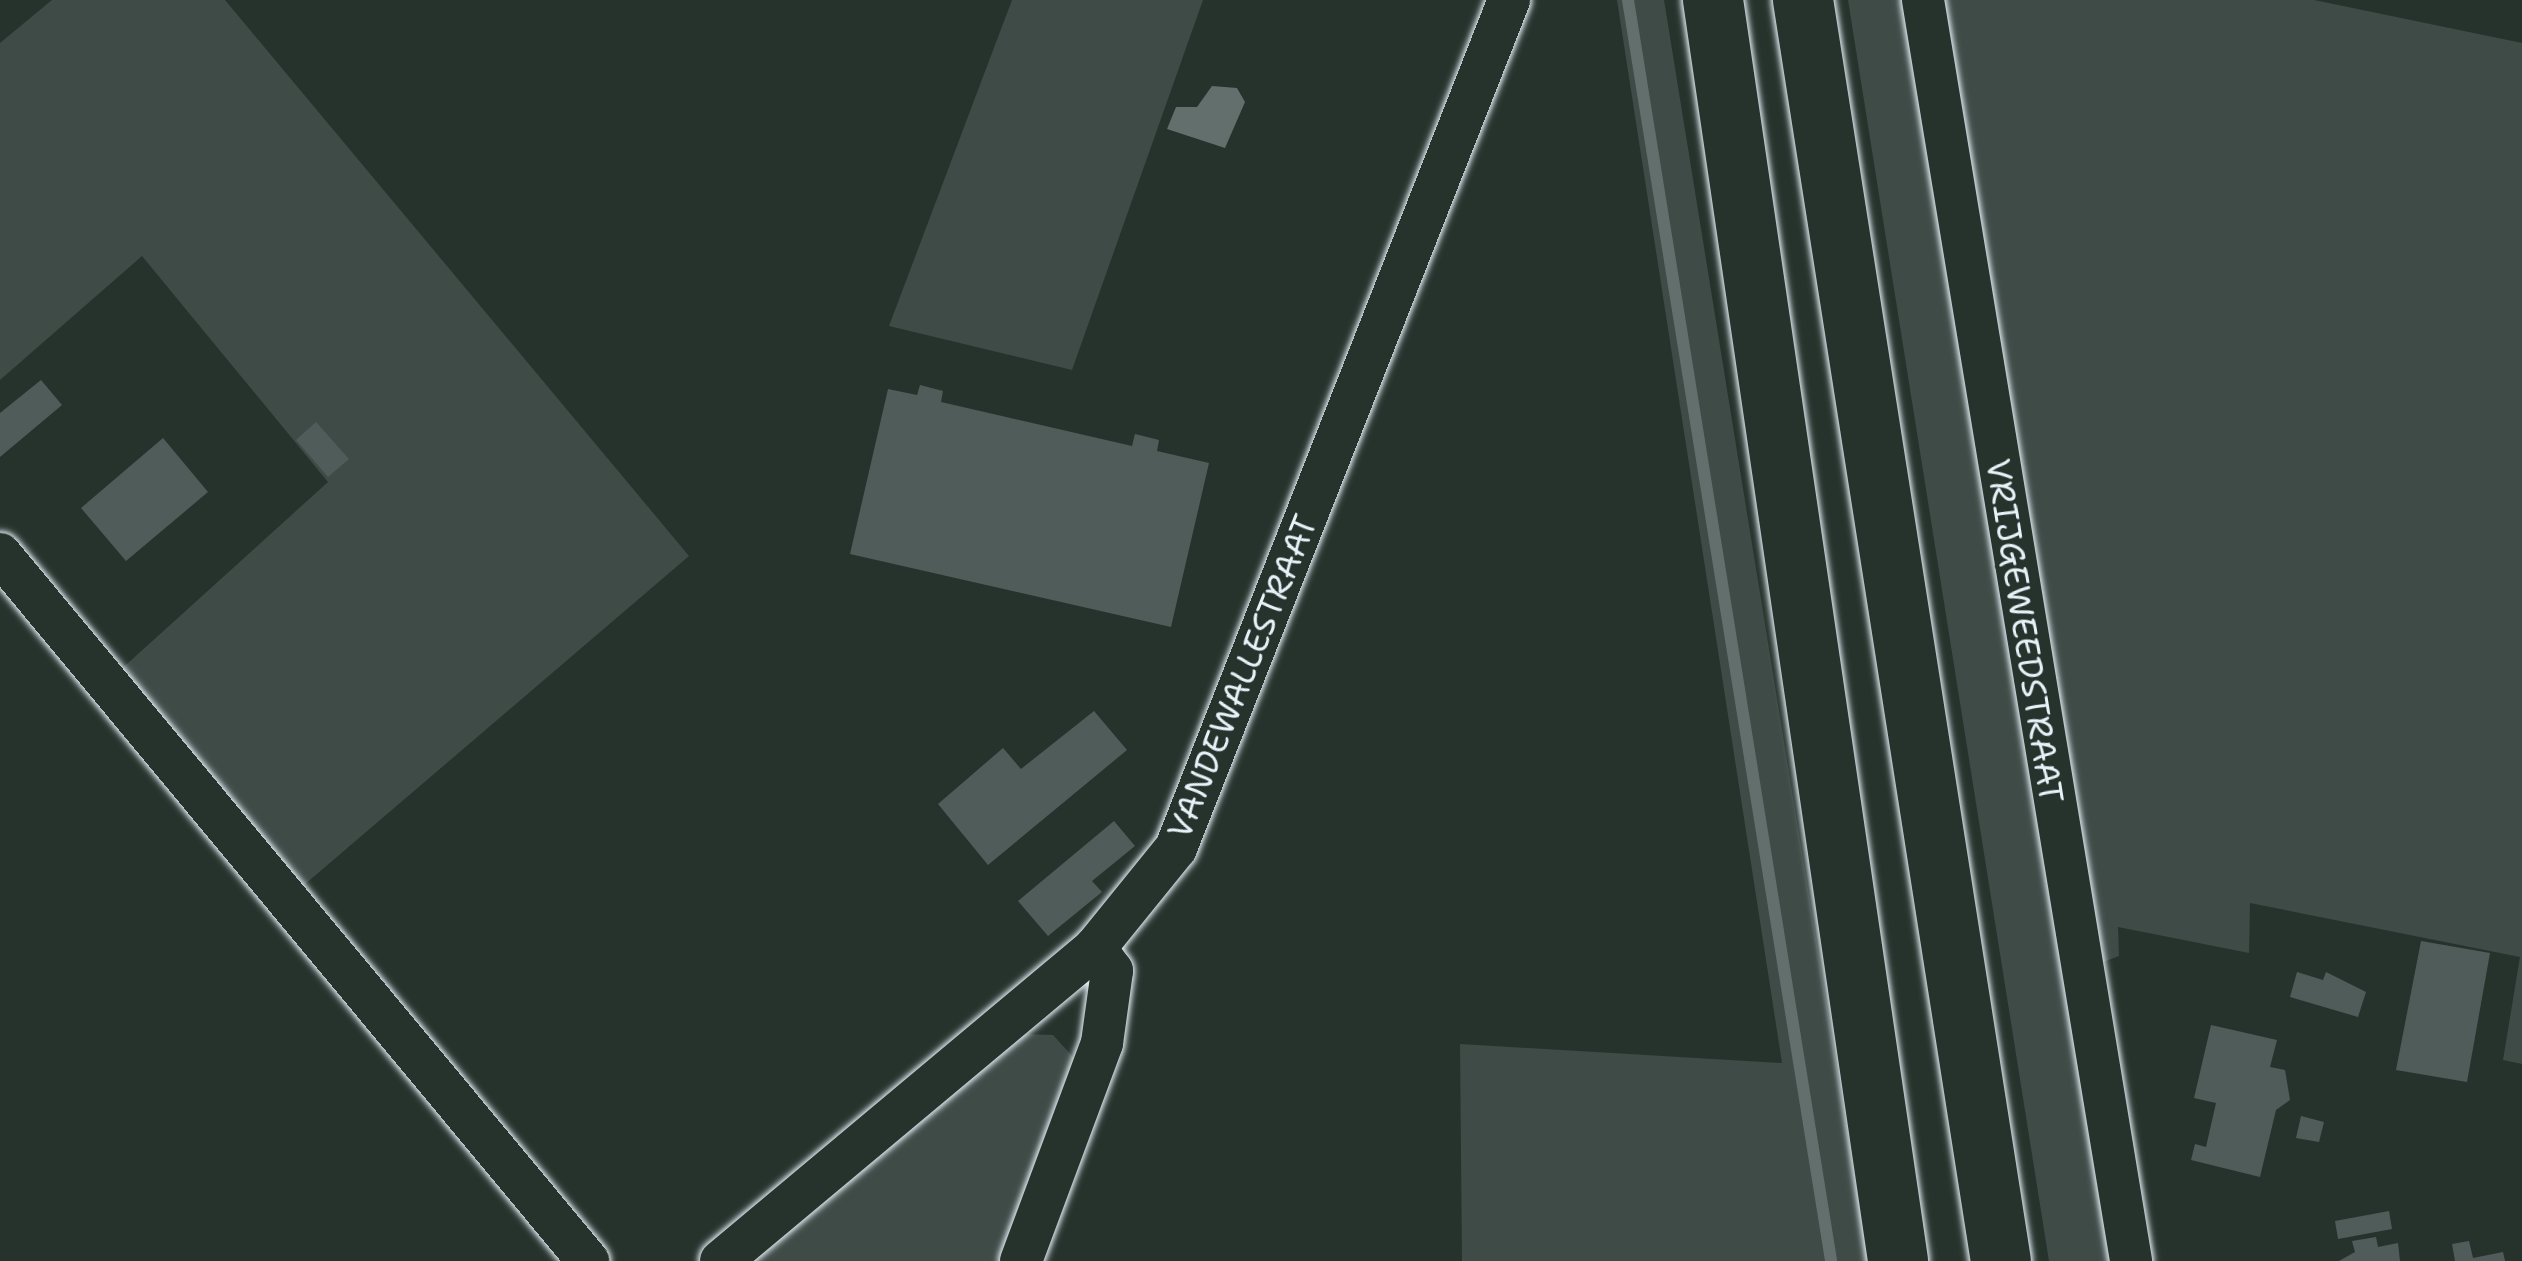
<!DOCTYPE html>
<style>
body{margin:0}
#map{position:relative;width:2522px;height:1261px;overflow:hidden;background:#26332d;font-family:"Shantell Sans",sans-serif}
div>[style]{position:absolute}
.green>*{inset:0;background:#3e4b47}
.water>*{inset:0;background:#636f6d}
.stream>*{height:12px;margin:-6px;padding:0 6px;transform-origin:6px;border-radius:6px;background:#636f6d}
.building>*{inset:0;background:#505c59}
.roads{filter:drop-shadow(0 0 3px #e8f1f8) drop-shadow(0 0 3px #e8f1f8)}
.minor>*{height:42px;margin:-21px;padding:0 21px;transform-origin:21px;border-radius:21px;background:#26332d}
.highway>*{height:60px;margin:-30px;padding:0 30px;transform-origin:30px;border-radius:30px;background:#26332d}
span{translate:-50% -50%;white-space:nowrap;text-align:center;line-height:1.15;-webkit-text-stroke:9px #26332d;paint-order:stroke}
.street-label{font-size:33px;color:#e8f1f8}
</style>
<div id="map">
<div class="green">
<i style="clip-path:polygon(52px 0,225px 0,689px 556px,297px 891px,117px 673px,328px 482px,142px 256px,0 380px,0 43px)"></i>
<i style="clip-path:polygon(1012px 0,1203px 0,1072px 370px,889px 326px)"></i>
<i style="clip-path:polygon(1617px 0,1664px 0,1868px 1261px,1462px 1261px,1460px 1044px,1782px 1063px)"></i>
<i style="clip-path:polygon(1848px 0,1914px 0,2118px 1261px,2049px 1261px)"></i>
<i style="clip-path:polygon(1940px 0,2314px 0,2522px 43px,2522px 1064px,2503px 1060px,2520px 957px,2250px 903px,2249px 953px,2118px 927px,2119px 956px,2098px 964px)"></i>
<i style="clip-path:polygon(1022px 1034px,1053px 1035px,1074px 1058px,1000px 1261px,752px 1261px)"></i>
</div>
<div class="water">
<i style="clip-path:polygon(1212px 86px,1237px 88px,1245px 102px,1225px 148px,1167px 129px,1176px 107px,1197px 107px)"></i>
</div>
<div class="stream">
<i style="left:1628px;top:0;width:1277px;rotate:80.85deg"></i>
</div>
<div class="building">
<i style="clip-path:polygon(41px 380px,62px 405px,0 457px,0 413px)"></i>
<i style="clip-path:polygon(920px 385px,943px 391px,941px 402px,1132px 446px,1135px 434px,1159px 440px,1157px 451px,1209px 463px,1171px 627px,850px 554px,888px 389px,917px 395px)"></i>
<i style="clip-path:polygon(316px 422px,349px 459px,328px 477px,296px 440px)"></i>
<i style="clip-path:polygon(163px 438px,208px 492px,126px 561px,81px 508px)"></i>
<i style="clip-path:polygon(1094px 711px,1127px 750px,988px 865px,938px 804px,1003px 748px,1021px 769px)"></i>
<i style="clip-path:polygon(1114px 821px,1135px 846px,1092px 881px,1102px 892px,1048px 936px,1018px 901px)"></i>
<i style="clip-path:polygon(2421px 941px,2490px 953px,2467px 1082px,2396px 1070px)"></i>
<i style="clip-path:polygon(2297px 972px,2323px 980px,2326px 972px,2366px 992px,2358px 1017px,2290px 997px)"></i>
<i style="clip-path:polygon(2211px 1025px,2277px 1040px,2270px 1067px,2285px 1070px,2290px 1100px,2276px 1110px,2260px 1177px,2191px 1160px,2195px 1144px,2206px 1147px,2216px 1103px,2194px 1098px)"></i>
<i style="clip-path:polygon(2301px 1116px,2324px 1122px,2319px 1142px,2296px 1138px)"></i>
<i style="clip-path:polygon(2389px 1211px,2392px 1229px,2338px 1239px,2335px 1221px)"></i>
<i style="clip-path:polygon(2376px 1237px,2378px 1247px,2398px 1243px,2400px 1261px,2339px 1261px,2355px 1252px,2352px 1241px)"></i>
<i style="clip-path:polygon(2469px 1241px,2473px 1258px,2503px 1252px,2505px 1261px,2455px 1261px,2452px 1244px)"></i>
</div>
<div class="roads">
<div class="minor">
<i style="left:1923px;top:0;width:1278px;rotate:80.63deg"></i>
<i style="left:0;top:554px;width:920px;rotate:50.25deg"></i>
<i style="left:721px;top:1261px;width:488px;rotate:-39.9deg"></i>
<i style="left:1095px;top:948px;width:129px;rotate:-51deg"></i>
<i style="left:1176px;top:848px;width:911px;rotate:-68.56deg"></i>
<i style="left:1021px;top:1261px;width:233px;rotate:-69.6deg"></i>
<i style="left:1102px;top:1043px;width:73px;rotate:-82.1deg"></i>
<i style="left:1112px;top:971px;width:29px;rotate:-126deg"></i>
</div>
<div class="highway">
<i style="left:1713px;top:0;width:1274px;rotate:81.65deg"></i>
<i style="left:1803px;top:0;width:1276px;rotate:81.08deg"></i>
</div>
</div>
<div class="street-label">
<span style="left:2024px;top:631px;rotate:81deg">VRIJGEWEEDSTRAAT</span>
<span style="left:1243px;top:677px;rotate:-68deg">VANDEWALLESTRAAT</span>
</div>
</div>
